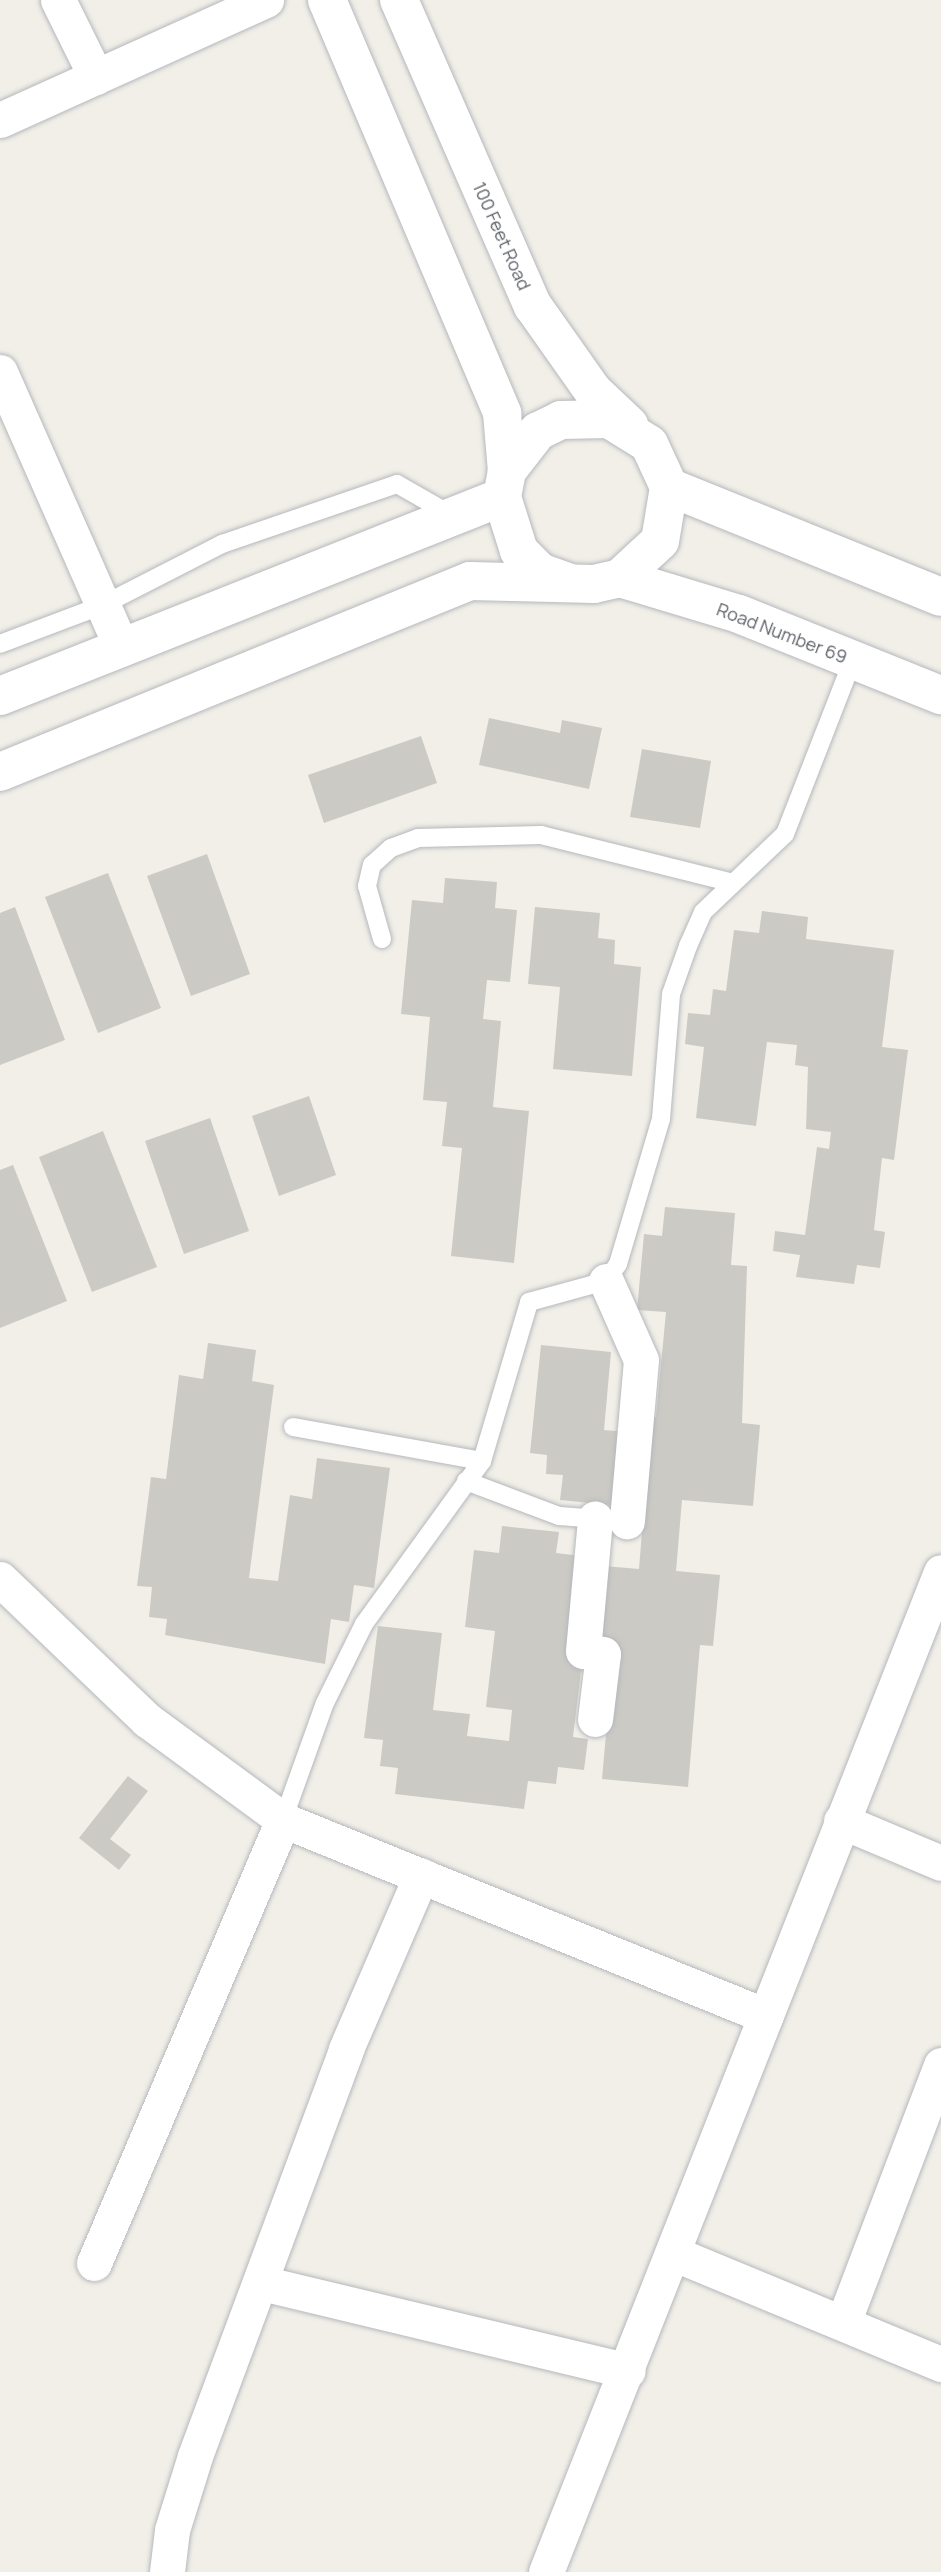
<!DOCTYPE html>
<style>
body{margin:0}
#map{position:relative;width:941px;height:2572px;overflow:hidden;background:#f1efe8;font-family:Manrope,sans-serif}
div>[style]{position:absolute}
.building>*{inset:0;background:#cccac5}
.roads{filter:drop-shadow(0 0 2px #b5b8bc) drop-shadow(0 0 2px #b5b8bc)}
.lane>*{height:18px;margin:-9px;padding:0 9px;transform-origin:9px;border-radius:9px;background:#fff}
.street>*{height:35px;margin:-17.5px;padding:0 17.5px;transform-origin:17.5px;border-radius:17.5px;background:#fff}
.secondary>*{height:38px;margin:-19px;padding:0 19px;transform-origin:19px;border-radius:19px;background:#fff}
span{translate:-50% -50%;white-space:nowrap;text-align:center;line-height:1.15;-webkit-text-stroke:6px #fff;paint-order:stroke}
.street-label{font-size:18px;color:#5f6368}
</style>
<div id="map">
<div class="building">
<i style="clip-path:polygon(489px 718px,560px 733px,562px 720px,602px 728px,589px 789px,479px 765px)"></i>
<i style="clip-path:polygon(421px 736px,437px 783px,324px 823px,308px 775px)"></i>
<i style="clip-path:polygon(642px 749px,711px 761px,700px 828px,630px 817px)"></i>
<i style="clip-path:polygon(207px 854px,250px 974px,191px 996px,147px 876px)"></i>
<i style="clip-path:polygon(108px 873px,161px 1008px,98px 1033px,45px 897px)"></i>
<i style="clip-path:polygon(445px 878px,497px 882px,495px 908px,517px 910px,510px 982px,487px 980px,483px 1019px,501px 1021px,493px 1107px,529px 1111px,514px 1263px,451px 1256px,462px 1148px,442px 1146px,447px 1102px,423px 1100px,430px 1017px,401px 1014px,412px 900px,443px 903px)"></i>
<i style="clip-path:polygon(15px 907px,65px 1040px,0 1065px,0 913px)"></i>
<i style="clip-path:polygon(535px 907px,600px 913px,598px 938px,615px 940px,614px 964px,641px 967px,632px 1076px,553px 1069px,560px 987px,528px 984px)"></i>
<i style="clip-path:polygon(762px 911px,808px 917px,806px 939px,894px 950px,882px 1047px,908px 1050px,894px 1160px,882px 1158px,874px 1230px,885px 1232px,880px 1268px,857px 1265px,854px 1284px,796px 1277px,800px 1255px,773px 1251px,775px 1231px,805px 1235px,817px 1147px,829px 1149px,831px 1132px,806px 1129px,808px 1067px,795px 1065px,797px 1045px,767px 1042px,756px 1126px,696px 1118px,704px 1047px,685px 1044px,688px 1013px,710px 1015px,713px 989px,726px 991px,734px 930px,759px 933px)"></i>
<i style="clip-path:polygon(309px 1096px,336px 1175px,279px 1196px,252px 1116px)"></i>
<i style="clip-path:polygon(210px 1118px,249px 1231px,184px 1254px,145px 1141px)"></i>
<i style="clip-path:polygon(103px 1131px,157px 1267px,92px 1292px,39px 1157px)"></i>
<i style="clip-path:polygon(13px 1165px,67px 1301px,0 1328px,0 1170px)"></i>
<i style="clip-path:polygon(665px 1207px,735px 1213px,731px 1265px,747px 1266px,742px 1423px,760px 1425px,753px 1506px,682px 1500px,676px 1571px,720px 1575px,713px 1646px,700px 1645px,688px 1787px,602px 1779px,614px 1644px,598px 1643px,604px 1566px,639px 1569px,646px 1483px,641px 1415px,656px 1417px,666px 1312px,637px 1310px,644px 1234px,662px 1236px)"></i>
<i style="clip-path:polygon(208px 1343px,256px 1350px,252px 1381px,274px 1385px,249px 1578px,278px 1581px,290px 1495px,312px 1499px,317px 1458px,390px 1468px,374px 1588px,354px 1585px,349px 1622px,331px 1619px,325px 1664px,165px 1635px,167px 1619px,149px 1617px,152px 1587px,137px 1586px,151px 1477px,166px 1479px,179px 1375px,203px 1379px)"></i>
<i style="clip-path:polygon(541px 1345px,611px 1352px,604px 1430px,628px 1432px,621px 1506px,560px 1500px,563px 1475px,546px 1474px,547px 1455px,530px 1453px)"></i>
<i style="clip-path:polygon(502px 1526px,559px 1532px,556px 1553px,581px 1556px,569px 1661px,582px 1662px,573px 1737px,588px 1739px,584px 1770px,558px 1767px,556px 1784px,528px 1781px,524px 1809px,395px 1794px,398px 1768px,380px 1766px,383px 1740px,364px 1738px,378px 1626px,442px 1633px,433px 1710px,470px 1714px,467px 1736px,509px 1741px,512px 1710px,486px 1707px,495px 1631px,465px 1627px,474px 1550px,499px 1553px)"></i>
<i style="clip-path:polygon(128px 1776px,148px 1791px,110px 1839px,131px 1855px,119px 1870px,79px 1838px)"></i>
</div>
<div class="roads">
<div class="lane">
<i style="left:0;top:644px;width:110px;rotate:-20.7deg"></i>
<i style="left:103px;top:605px;width:134px;rotate:-27.1deg"></i>
<i style="left:222px;top:544px;width:185px;rotate:-18.9deg"></i>
<i style="left:397px;top:484px;width:64px;rotate:29.7deg"></i>
<i style="left:382px;top:939px;width:55px;rotate:-105.8deg"></i>
<i style="left:367px;top:886px;width:22px;rotate:-77deg"></i>
<i style="left:372px;top:865px;width:25px;rotate:-42deg"></i>
<i style="left:391px;top:848px;width:29px;rotate:-20deg"></i>
<i style="left:418px;top:838px;width:123px;rotate:-1.4deg"></i>
<i style="left:541px;top:835px;width:194px;rotate:14deg"></i>
<i style="left:293px;top:1427px;width:192px;rotate:10.2deg"></i>
<i style="left:466px;top:1481px;width:99px;rotate:20.6deg"></i>
<i style="left:559px;top:1516px;width:41px;rotate:4.2deg"></i>
<i style="left:283px;top:1820px;width:124px;rotate:-70.3deg"></i>
<i style="left:325px;top:1703px;width:88px;rotate:-63.7deg"></i>
<i style="left:364px;top:1624px;width:201px;rotate:-54.1deg"></i>
<i style="left:482px;top:1461px;width:166px;rotate:-73.5deg"></i>
<i style="left:529px;top:1302px;width:80px;rotate:-15.3deg"></i>
<i style="left:606px;top:1281px;width:21px;rotate:-55deg"></i>
<i style="left:618px;top:1264px;width:151px;rotate:-73.5deg"></i>
<i style="left:661px;top:1119px;width:125px;rotate:-85.4deg"></i>
<i style="left:671px;top:994px;width:51px;rotate:-70.5deg"></i>
<i style="left:688px;top:946px;width:37px;rotate:-66deg"></i>
<i style="left:703px;top:912px;width:113px;rotate:-43.6deg"></i>
<i style="left:785px;top:834px;width:187px;rotate:-68.7deg"></i>
</div>
<div class="street">
<i style="left:58px;top:0;width:86px;rotate:63.7deg"></i>
<i style="left:0;top:120px;width:292px;rotate:-24.3deg"></i>
<i style="left:0;top:372px;width:302px;rotate:66.2deg"></i>
<i style="left:606px;top:1281px;width:86px;rotate:66.1deg"></i>
<i style="left:641px;top:1360px;width:162px;rotate:95deg"></i>
<i style="left:0;top:1579px;width:204px;rotate:43.8deg"></i>
<i style="left:147px;top:1720px;width:169px;rotate:36.3deg"></i>
<i style="left:283px;top:1820px;width:521px;rotate:22.09deg"></i>
<i style="left:595px;top:1719px;width:65px;rotate:-83deg"></i>
<i style="left:603px;top:1654px;width:20px;rotate:-171deg"></i>
<i style="left:583px;top:1651px;width:133px;rotate:-84.8deg"></i>
<i style="left:841px;top:1821px;width:108px;rotate:22.8deg"></i>
<i style="left:675px;top:2254px;width:288px;rotate:22.5deg"></i>
<i style="left:94px;top:2263px;width:482px;rotate:-66.9deg"></i>
<i style="left:262px;top:2283px;width:376px;rotate:13.5deg"></i>
<i style="left:843px;top:2323px;width:276px;rotate:-69.2deg"></i>
<i style="left:167px;top:2572px;width:42px;rotate:-83.2deg"></i>
<i style="left:172px;top:2530px;width:77px;rotate:-72.7deg"></i>
<i style="left:195px;top:2456px;width:434px;rotate:-69.6deg"></i>
<i style="left:346px;top:2049px;width:189px;rotate:-66.6deg"></i>
<i style="left:546px;top:2572px;width:1075px;rotate:-68.45deg"></i>
</div>
<div class="secondary">
<i style="left:327px;top:0;width:449px;rotate:67deg"></i>
<i style="left:502px;top:413px;width:58px;rotate:85.1deg"></i>
<i style="left:399px;top:0;width:334px;rotate:66.4deg"></i>
<i style="left:533px;top:306px;width:104px;rotate:54.8deg"></i>
<i style="left:593px;top:391px;width:50px;rotate:43.4deg"></i>
<i style="left:669px;top:487px;width:293px;rotate:22deg"></i>
<i style="left:620px;top:578px;width:124px;rotate:16.8deg"></i>
<i style="left:739px;top:614px;width:218px;rotate:21.9deg"></i>
<i style="left:0;top:696px;width:540px;rotate:-21.62deg"></i>
<i style="left:0;top:772px;width:507px;rotate:-22.12deg"></i>
<i style="left:470px;top:581px;width:124px;rotate:1.4deg"></i>
<i style="left:594px;top:584px;width:27px;rotate:-13deg"></i>
<i style="left:620px;top:578px;width:54px;rotate:-42.8deg"></i>
<i style="left:660px;top:541px;width:55px;rotate:-80.5deg"></i>
<i style="left:669px;top:487px;width:47px;rotate:-114.9deg"></i>
<i style="left:649px;top:444px;width:47px;rotate:-148deg"></i>
<i style="left:609px;top:419px;width:48px;rotate:178.8deg"></i>
<i style="left:561px;top:420px;width:25px;rotate:154deg"></i>
<i style="left:538px;top:431px;width:51px;rotate:127.8deg"></i>
<i style="left:507px;top:471px;width:26px;rotate:101deg"></i>
<i style="left:502px;top:497px;width:57px;rotate:72.5deg"></i>
<i style="left:519px;top:551px;width:30px;rotate:45deg"></i>
<i style="left:540px;top:572px;width:29px;rotate:20deg"></i>
</div>
</div>
<div class="street-label">
<span style="left:502px;top:236px;rotate:66deg">100 Feet Road</span>
<span style="left:782px;top:633px;rotate:21deg">Road Number 69</span>
</div>
</div>
